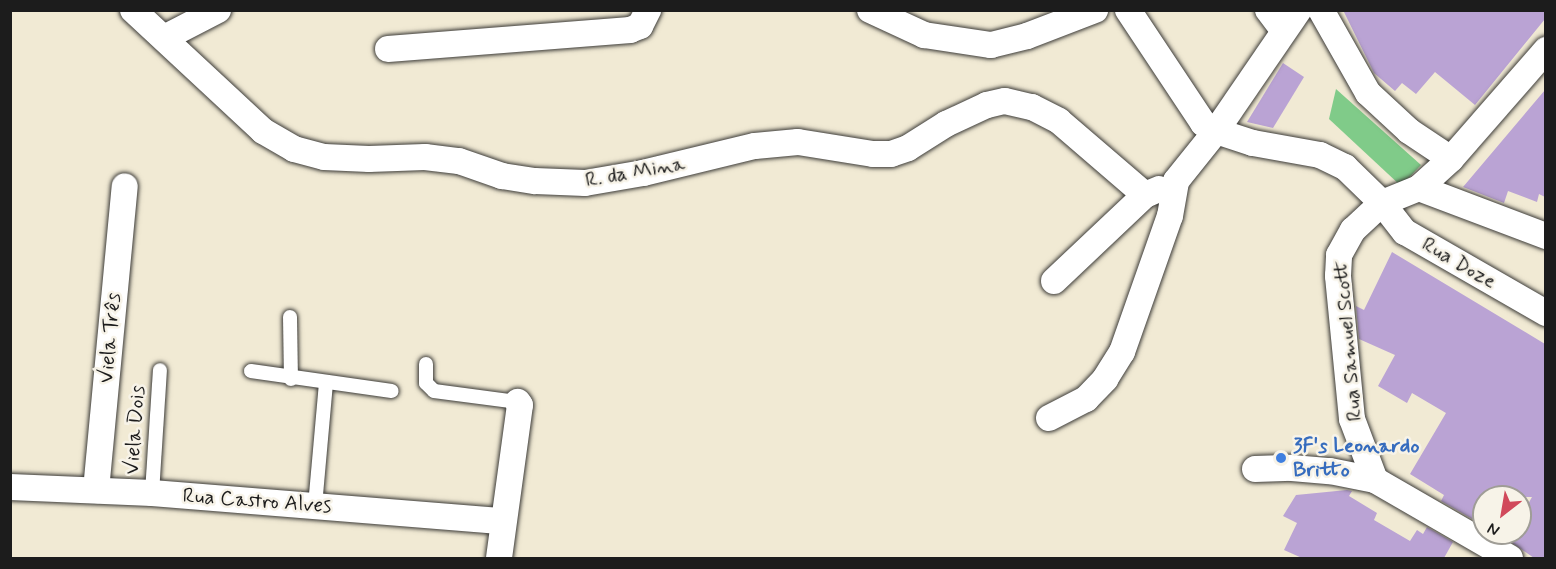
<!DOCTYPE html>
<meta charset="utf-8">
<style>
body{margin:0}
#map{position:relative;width:1556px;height:569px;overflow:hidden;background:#f1ead4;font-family:Mynerve,sans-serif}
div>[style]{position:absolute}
.green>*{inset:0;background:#80cb89}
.building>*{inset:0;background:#baa3d4}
.roads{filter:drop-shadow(0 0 2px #3c3b38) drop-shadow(0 0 2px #3c3b38)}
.service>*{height:14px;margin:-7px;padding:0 7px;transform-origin:7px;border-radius:7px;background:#fff}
.minor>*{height:26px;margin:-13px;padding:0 13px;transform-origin:13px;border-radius:13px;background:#fff}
.dots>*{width:16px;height:16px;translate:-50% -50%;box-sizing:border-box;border:3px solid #f7f3e8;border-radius:50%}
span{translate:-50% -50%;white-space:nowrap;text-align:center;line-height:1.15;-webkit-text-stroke:5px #f7f3e8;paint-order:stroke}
.street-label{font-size:21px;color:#1c1c1c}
.shop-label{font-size:21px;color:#366cbe;font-weight:700}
.left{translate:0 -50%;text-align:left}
.frame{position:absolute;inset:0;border:12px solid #1c1c1c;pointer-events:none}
.north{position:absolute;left:1472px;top:485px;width:60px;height:60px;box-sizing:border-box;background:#f7f3e8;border:2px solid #9f9d96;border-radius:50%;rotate:211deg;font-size:16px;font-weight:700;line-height:24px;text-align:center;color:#1c1c1c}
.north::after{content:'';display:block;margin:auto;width:21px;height:27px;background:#d1495b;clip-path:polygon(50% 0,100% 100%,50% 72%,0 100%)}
</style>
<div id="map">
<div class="green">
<i style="clip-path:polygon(1336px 89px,1421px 165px,1401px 186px,1329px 119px)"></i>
</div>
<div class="building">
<i style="clip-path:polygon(1343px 10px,1545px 10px,1545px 19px,1475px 105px,1435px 72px,1416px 94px,1402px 83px,1395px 91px,1374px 73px)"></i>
<i style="clip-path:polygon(1283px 63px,1304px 77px,1273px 128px,1247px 122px)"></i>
<i style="clip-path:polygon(1545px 90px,1545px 197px,1539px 194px,1537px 202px,1508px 191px,1504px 203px,1463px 187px)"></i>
<i style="clip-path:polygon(1392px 252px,1545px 344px,1545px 558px,1534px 558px,1508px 540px,1512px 533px,1520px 533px,1520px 518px,1532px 497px,1484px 497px,1474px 520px,1441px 501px,1444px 495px,1410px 474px,1446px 413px,1412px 393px,1407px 403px,1378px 386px,1395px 355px,1359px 339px,1356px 306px,1364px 310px)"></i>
<i style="clip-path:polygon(1347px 490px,1352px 491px,1349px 496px,1377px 513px,1374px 520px,1410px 541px,1417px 530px,1423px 534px,1427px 527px,1453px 542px,1444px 558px,1302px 558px,1284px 550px,1297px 523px,1283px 516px,1296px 495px)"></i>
</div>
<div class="roads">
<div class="service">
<i style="left:290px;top:317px;width:62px;rotate:89.1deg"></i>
<i style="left:426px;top:364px;width:19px;rotate:90deg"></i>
<i style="left:426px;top:383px;width:11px;rotate:45deg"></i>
<i style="left:434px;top:391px;width:85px;rotate:7.5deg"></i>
<i style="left:251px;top:371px;width:142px;rotate:8.1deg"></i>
<i style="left:152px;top:493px;width:123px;rotate:-86.3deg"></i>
<i style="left:315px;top:506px;width:123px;rotate:-84.9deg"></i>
</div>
<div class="minor">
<i style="left:133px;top:10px;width:178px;rotate:42.9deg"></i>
<i style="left:263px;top:131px;width:36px;rotate:30deg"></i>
<i style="left:294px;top:149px;width:31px;rotate:15deg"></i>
<i style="left:324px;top:157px;width:45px;rotate:2.5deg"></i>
<i style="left:369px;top:159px;width:56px;rotate:-2deg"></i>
<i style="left:425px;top:157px;width:34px;rotate:7deg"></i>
<i style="left:459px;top:161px;width:46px;rotate:19.2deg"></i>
<i style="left:502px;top:176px;width:33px;rotate:9deg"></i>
<i style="left:535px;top:181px;width:50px;rotate:2.3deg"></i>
<i style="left:585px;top:183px;width:59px;rotate:-9.8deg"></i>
<i style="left:643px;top:173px;width:115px;rotate:-13.6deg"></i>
<i style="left:755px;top:146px;width:43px;rotate:-5.3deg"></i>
<i style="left:798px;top:142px;width:76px;rotate:9.1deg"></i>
<i style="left:873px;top:154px;width:18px"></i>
<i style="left:891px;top:154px;width:18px;rotate:-19deg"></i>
<i style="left:908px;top:148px;width:45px;rotate:-32.3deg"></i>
<i style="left:946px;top:124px;width:45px;rotate:-24.9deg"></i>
<i style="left:987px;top:105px;width:18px;rotate:-13deg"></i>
<i style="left:1005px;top:101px;width:28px;rotate:13deg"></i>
<i style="left:1032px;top:107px;width:30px;rotate:27deg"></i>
<i style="left:1059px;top:121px;width:113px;rotate:40.7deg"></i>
<i style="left:870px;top:10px;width:60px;rotate:24.8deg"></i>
<i style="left:924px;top:35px;width:68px;rotate:8.5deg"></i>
<i style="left:991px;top:45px;width:37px;rotate:-14deg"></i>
<i style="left:1027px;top:36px;width:73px;rotate:-20.9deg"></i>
<i style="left:1128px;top:10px;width:136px;rotate:56.4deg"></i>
<i style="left:1203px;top:123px;width:15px;rotate:32deg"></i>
<i style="left:1216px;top:131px;width:39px;rotate:18deg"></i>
<i style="left:1253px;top:143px;width:68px;rotate:10.2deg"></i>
<i style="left:1320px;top:155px;width:28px;rotate:26deg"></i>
<i style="left:1345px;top:167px;width:52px;rotate:44.2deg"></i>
<i style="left:1382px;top:203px;width:37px;rotate:52deg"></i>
<i style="left:1405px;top:232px;width:163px;rotate:29.9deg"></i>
<i style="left:1268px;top:10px;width:26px;rotate:53deg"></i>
<i style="left:1321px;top:10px;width:95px;rotate:60.5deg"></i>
<i style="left:1368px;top:93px;width:56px;rotate:42.8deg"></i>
<i style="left:1409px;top:131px;width:50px;rotate:33.7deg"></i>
<i style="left:164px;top:38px;width:61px;rotate:-27.4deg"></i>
<i style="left:388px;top:49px;width:243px;rotate:-4.5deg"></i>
<i style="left:630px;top:30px;width:11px;rotate:-22deg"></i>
<i style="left:640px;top:26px;width:18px;rotate:-63deg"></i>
<i style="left:1419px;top:188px;width:136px;rotate:20.7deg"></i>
<i style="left:1054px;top:281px;width:125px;rotate:-43.4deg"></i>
<i style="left:1145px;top:195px;width:15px;rotate:-23deg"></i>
<i style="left:1049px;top:418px;width:42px;rotate:-27.2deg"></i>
<i style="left:1086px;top:399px;width:28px;rotate:-46deg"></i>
<i style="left:1105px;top:379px;width:32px;rotate:-58deg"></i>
<i style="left:1122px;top:352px;width:144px;rotate:-70.6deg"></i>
<i style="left:1170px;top:216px;width:36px;rotate:-80deg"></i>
<i style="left:1176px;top:181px;width:64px;rotate:-51.3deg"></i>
<i style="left:1216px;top:131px;width:147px;rotate:-55.6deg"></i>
<i style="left:1255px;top:469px;width:37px;rotate:-2deg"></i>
<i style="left:1292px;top:468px;width:38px;rotate:5deg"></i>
<i style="left:1330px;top:471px;width:46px;rotate:11.3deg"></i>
<i style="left:10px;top:487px;width:142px;rotate:2.4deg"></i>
<i style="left:152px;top:493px;width:352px;rotate:4.6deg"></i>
<i style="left:96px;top:490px;width:305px;rotate:-84.6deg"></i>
<i style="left:499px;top:558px;width:154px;rotate:-82.2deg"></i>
<i style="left:520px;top:405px;width:4px;rotate:-124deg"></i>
<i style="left:1510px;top:558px;width:156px;rotate:-150deg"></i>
<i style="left:1375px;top:480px;width:65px;rotate:-110.7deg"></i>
<i style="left:1352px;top:419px;width:144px;rotate:-95.6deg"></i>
<i style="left:1338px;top:276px;width:21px;rotate:-87deg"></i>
<i style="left:1339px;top:255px;width:29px;rotate:-61deg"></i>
<i style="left:1353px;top:230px;width:40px;rotate:-43deg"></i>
<i style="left:1382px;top:203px;width:40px;rotate:-22deg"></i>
<i style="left:1419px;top:188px;width:43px;rotate:-42.2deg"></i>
<i style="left:1451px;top:159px;width:145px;rotate:-48.9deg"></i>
</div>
</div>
<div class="dots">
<i style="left:1281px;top:458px;background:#3f7fe0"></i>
</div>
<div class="street-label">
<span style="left:635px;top:172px;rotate:-10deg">R. da Mina</span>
<span style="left:1459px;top:263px;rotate:30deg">Rua Doze</span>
<span style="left:110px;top:338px;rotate:-85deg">Viela Três</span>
<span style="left:1348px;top:341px;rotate:-95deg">Rua Samuel Scott</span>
<span style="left:135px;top:430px;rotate:-86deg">Viela Dois</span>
<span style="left:257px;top:501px;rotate:4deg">Rua Castro Alves</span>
</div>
<div class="shop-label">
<span class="left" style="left:1293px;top:458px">3F's Leonardo<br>Britto</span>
</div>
<div class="frame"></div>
<div class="north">N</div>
</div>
